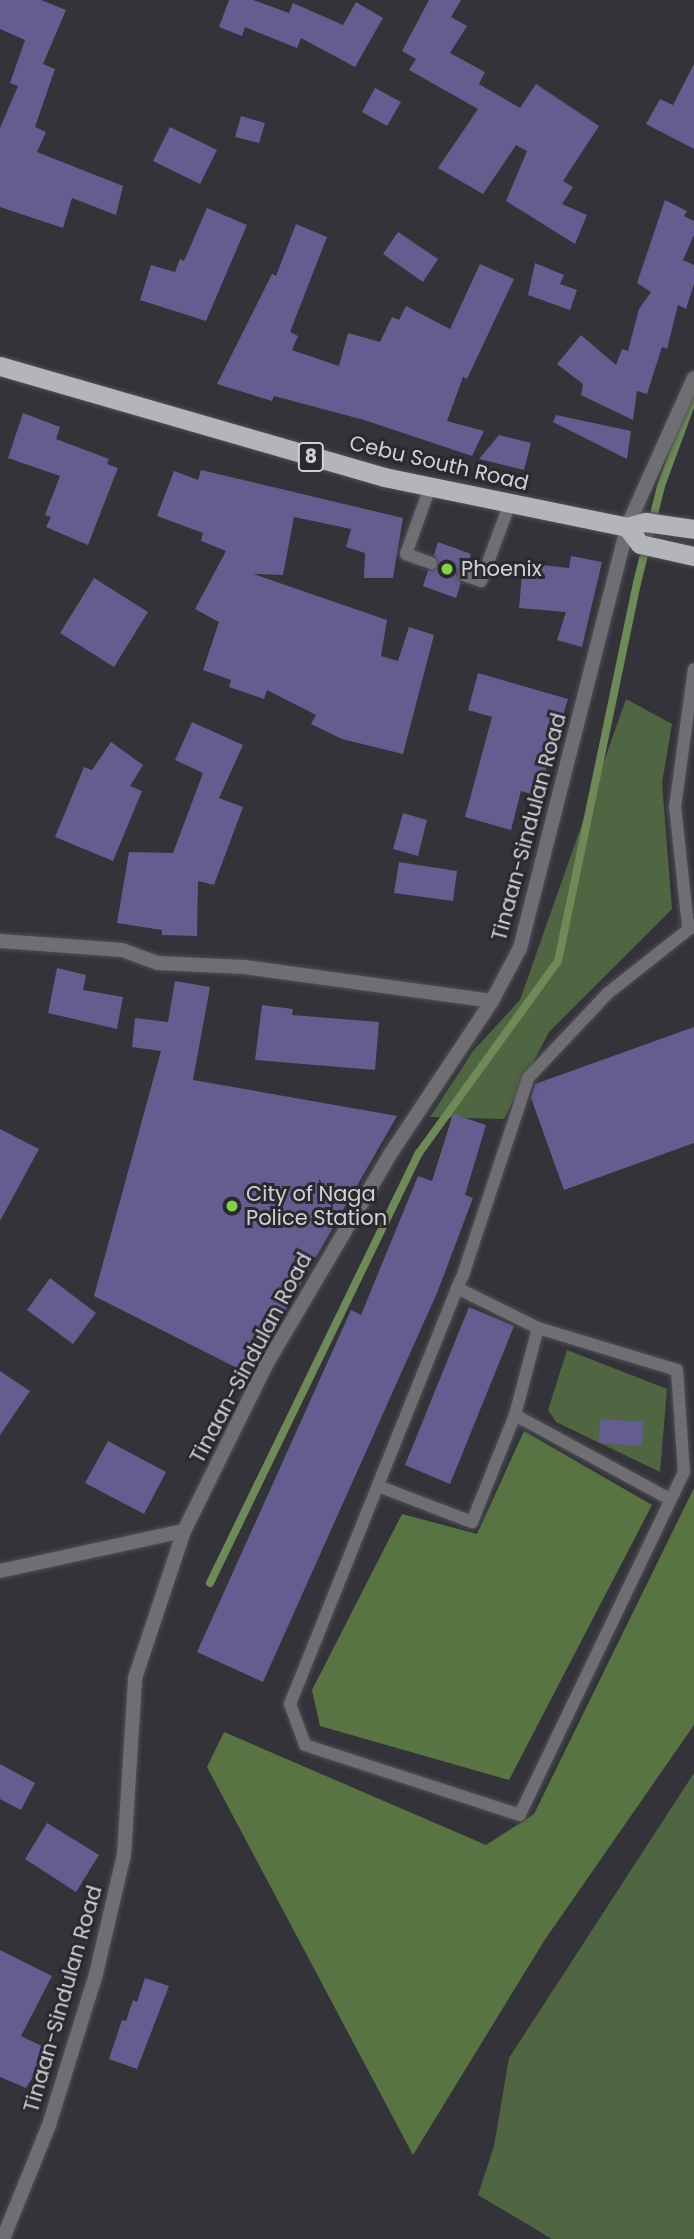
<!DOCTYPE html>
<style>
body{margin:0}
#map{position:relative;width:694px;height:2239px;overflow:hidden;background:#333339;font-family:Poppins,sans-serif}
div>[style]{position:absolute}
.green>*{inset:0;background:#506541}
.forest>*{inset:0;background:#587442}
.stream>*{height:8px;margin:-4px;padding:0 4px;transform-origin:4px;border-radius:4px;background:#6d8a58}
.building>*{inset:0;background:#635d90}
.roads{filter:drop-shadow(0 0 2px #4f4f55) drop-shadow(0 0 2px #4f4f55)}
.service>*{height:12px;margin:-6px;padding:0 6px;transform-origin:6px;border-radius:6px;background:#6f6e72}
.minor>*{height:14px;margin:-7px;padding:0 7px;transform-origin:7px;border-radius:7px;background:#6f6e72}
.trunk>*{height:19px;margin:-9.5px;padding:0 9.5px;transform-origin:9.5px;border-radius:9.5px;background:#b4b4bb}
.dots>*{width:19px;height:19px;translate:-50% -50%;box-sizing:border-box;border:4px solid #29292f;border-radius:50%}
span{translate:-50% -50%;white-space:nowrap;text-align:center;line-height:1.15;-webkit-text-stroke:6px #29292f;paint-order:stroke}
.shield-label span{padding:2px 5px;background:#29292f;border:2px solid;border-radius:5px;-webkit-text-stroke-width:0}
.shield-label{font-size:19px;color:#d1d1d5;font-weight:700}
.street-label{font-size:21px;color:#d1d1d5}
.poi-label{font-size:21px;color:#d1d1d5}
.left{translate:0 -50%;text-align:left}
</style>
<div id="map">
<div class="green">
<i style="clip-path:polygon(626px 699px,672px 724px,662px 783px,672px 909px,549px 1032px,504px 1119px,430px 1117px,473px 1051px,520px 1000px)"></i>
<i style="clip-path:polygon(567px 1350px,667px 1389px,660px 1472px,556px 1422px,548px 1410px)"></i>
<i style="clip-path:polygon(694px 1773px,694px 2239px,552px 2239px,478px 2195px,494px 2146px,509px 2058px)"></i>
</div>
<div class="forest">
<i style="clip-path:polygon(524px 1431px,652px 1505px,509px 1780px,320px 1726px,312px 1690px,402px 1514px,477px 1534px)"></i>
<i style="clip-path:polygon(694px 1488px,694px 1725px,544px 1941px,413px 2155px,207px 1767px,224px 1732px,486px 1845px,534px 1814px)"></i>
</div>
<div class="stream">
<i style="left:210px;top:1583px;width:478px;rotate:-64.1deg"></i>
<i style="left:419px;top:1153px;width:237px;rotate:-54.1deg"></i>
<i style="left:558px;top:961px;width:386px;rotate:-78.2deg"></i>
<i style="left:637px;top:583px;width:100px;rotate:-76.1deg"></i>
<i style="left:661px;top:486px;width:96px;rotate:-69.9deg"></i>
</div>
<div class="building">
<i style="clip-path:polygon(0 0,41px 0,66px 10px,43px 64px,55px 69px,35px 127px,46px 132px,37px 152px,123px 186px,116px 215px,72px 198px,63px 228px,0 207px,0 128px,18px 86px,10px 83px,25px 40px,0 29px)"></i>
<i style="clip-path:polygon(229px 0,253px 0,289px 13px,293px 3px,343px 25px,356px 2px,383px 18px,355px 67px,301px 38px,297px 48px,245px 27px,242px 36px,219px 27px)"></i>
<i style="clip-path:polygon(429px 0,461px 0,451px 17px,467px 26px,450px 53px,485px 72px,479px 84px,520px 108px,536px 84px,599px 126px,563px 181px,573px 187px,562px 204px,587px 215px,575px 244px,506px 201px,527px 151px,516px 145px,483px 194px,438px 168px,478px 109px,409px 70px,416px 59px,402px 51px)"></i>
<i style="clip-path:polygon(694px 64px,694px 149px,646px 124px,660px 99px,673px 105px)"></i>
<i style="clip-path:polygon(375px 88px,401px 102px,387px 126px,362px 112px)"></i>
<i style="clip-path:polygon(241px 116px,265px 123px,259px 143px,235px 137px)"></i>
<i style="clip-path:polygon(170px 127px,217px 150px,200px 184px,153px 161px)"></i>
<i style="clip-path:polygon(665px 200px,687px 211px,684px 216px,694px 221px,694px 235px,683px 260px,694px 265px,694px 284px,686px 309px,678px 305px,667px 349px,662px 347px,647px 394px,637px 391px,633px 420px,581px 395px,583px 384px,557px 364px,581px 335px,616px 365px,622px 349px,628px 351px,639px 309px,651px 292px,637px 283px)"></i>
<i style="clip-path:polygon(207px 208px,247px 225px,206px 321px,140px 300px,151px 265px,175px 272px,180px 259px,184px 261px)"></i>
<i style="clip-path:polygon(296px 224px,327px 237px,290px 332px,298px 336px,292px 350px,339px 366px,348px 333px,380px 342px,392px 317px,399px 320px,406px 306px,450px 329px,480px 264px,514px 279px,467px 379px,463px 377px,447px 421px,484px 431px,472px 456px,364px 420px,274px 396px,272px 401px,217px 384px,272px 274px,276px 276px)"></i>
<i style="clip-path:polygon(398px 232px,438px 259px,423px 282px,383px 254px)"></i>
<i style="clip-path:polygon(535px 263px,564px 275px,560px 284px,577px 290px,570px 310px,528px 295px)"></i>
<i style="clip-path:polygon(23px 413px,60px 427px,56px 439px,109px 459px,107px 464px,118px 468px,88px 545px,46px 527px,51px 517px,45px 515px,60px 476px,8px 458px)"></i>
<i style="clip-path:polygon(556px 415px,631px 431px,627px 459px,553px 422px)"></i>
<i style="clip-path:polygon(499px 435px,531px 443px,524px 470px,479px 459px)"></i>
<i style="clip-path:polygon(201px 470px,403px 518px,393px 578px,364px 578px,365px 553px,346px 547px,351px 529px,294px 517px,283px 575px,253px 574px,387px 620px,381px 656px,398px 661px,409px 627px,434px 635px,403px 754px,342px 739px,311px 724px,316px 715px,267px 690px,264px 699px,229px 687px,231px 680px,203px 670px,219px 622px,195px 609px,226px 551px,201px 541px,203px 533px,157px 516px,174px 471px,198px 480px)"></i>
<i style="clip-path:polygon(438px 542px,471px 554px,467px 567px,456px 573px,461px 583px,456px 598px,423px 586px,428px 571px,439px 565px,434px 555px)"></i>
<i style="clip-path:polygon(571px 556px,602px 562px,582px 647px,557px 640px,566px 612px,519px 608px,523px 563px,569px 568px)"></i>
<i style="clip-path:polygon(94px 578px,148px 612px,114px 667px,60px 633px)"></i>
<i style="clip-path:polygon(478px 673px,568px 699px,538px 796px,521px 791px,511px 830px,465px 817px,492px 717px,468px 710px)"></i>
<i style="clip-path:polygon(192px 722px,243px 745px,219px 798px,243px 807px,214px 885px,198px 881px,197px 936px,162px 935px,162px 930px,117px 923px,129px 852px,173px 853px,203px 773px,175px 760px)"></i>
<i style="clip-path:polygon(111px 742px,143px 765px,130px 786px,142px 791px,113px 861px,55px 837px,84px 767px,92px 770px)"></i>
<i style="clip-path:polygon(403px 813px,427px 820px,418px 856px,393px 849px)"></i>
<i style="clip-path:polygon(399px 862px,457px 871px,453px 901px,394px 893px)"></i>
<i style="clip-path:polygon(57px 968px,86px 975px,83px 990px,123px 997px,117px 1029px,48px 1013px)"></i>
<i style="clip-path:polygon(175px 981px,210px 987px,193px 1080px,397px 1116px,249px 1374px,94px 1296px,161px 1051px,132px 1047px,135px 1018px,168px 1022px)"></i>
<i style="clip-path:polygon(262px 1005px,293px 1009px,292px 1015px,379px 1022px,375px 1070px,255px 1060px)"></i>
<i style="clip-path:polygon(694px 1027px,694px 1143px,564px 1190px,531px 1098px,535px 1084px)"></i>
<i style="clip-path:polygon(453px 1114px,486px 1125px,465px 1195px,473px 1198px,437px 1293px,263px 1682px,197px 1652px,351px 1310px,361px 1315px,418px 1176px,432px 1181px)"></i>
<i style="clip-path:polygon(0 1129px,39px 1149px,0 1221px)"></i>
<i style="clip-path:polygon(50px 1278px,96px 1313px,73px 1344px,27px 1310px)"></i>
<i style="clip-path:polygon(469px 1307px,514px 1326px,450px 1484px,405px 1465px)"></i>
<i style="clip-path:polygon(0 1371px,30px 1391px,0 1435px)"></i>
<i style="clip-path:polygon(600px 1419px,643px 1422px,642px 1446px,599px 1443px)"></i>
<i style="clip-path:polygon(108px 1441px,166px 1472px,144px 1514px,85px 1483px)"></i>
<i style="clip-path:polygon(0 1764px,35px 1783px,21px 1810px,0 1799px)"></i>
<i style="clip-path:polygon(47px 1823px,99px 1855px,76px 1892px,25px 1859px)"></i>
<i style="clip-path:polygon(0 1950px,52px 1976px,21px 2036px,50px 2050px,26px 2088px,0 2077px)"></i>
<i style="clip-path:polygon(145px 1978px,169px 1986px,137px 2069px,109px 2059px,122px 2020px,126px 2021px,133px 2000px,137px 2002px)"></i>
</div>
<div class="roads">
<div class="service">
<i style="left:430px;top:487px;width:71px;rotate:109.7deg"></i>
<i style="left:406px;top:554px;width:27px;rotate:20deg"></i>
<i style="left:464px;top:575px;width:18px;rotate:19deg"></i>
<i style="left:481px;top:581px;width:83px;rotate:-69.6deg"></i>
<i style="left:688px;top:926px;width:120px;rotate:-96.2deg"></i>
<i style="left:675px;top:807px;width:139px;rotate:-82.2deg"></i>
<i style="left:457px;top:1288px;width:90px;rotate:26.3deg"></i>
<i style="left:538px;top:1328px;width:145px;rotate:16.8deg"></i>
<i style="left:677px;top:1370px;width:102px;rotate:86.1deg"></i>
<i style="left:684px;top:1472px;width:380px;rotate:115.6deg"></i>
<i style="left:520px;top:1815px;width:226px;rotate:-162deg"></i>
<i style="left:305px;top:1745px;width:44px;rotate:-110.1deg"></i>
<i style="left:290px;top:1704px;width:448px;rotate:-68.1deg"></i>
<i style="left:457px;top:1288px;width:14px;rotate:-65deg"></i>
<i style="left:463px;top:1275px;width:207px;rotate:-71.7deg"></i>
<i style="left:528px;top:1078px;width:117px;rotate:-46.7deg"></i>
<i style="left:608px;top:993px;width:110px;rotate:-38.3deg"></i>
<i style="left:515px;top:1415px;width:176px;rotate:28.5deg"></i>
<i style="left:378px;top:1486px;width:101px;rotate:21deg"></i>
<i style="left:472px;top:1522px;width:115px;rotate:-68.1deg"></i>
<i style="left:515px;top:1415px;width:90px;rotate:-75.2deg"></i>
</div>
<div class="minor">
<i style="left:0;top:941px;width:122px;rotate:4.2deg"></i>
<i style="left:122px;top:950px;width:38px;rotate:20deg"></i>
<i style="left:158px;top:963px;width:86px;rotate:2.7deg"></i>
<i style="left:244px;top:967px;width:250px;rotate:7.8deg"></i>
<i style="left:0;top:1571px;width:188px;rotate:-12.3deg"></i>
<i style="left:3px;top:2239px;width:123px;rotate:-68deg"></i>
<i style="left:49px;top:2125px;width:158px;rotate:-72.7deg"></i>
<i style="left:96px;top:1974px;width:122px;rotate:-76.8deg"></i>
<i style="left:124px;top:1855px;width:177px;rotate:-86.4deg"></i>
<i style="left:135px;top:1678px;width:155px;rotate:-71.6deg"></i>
<i style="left:184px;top:1531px;width:185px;rotate:-63.7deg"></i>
<i style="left:266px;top:1365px;width:243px;rotate:-59.5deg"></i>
<i style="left:389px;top:1156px;width:186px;rotate:-56.4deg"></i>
<i style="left:492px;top:1001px;width:60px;rotate:-62.2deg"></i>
<i style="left:520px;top:948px;width:434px;rotate:-75.7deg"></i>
<i style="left:627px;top:527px;width:163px;rotate:-65.8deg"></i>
</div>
<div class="trunk">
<i style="left:0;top:366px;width:400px;rotate:16.1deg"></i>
<i style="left:384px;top:477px;width:248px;rotate:11.6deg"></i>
<i style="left:627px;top:527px;width:19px;rotate:-16deg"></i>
<i style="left:645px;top:522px;width:49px;rotate:8.1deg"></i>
<i style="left:627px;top:527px;width:21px;rotate:53deg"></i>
<i style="left:640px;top:544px;width:55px;rotate:12.5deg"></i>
</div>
</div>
<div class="dots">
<i style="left:447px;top:569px;background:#88cf49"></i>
<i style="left:232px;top:1206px;background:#88cf49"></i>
</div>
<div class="shield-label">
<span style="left:311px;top:457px">8</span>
</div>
<div class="street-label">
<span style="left:439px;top:463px;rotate:13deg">Cebu South Road</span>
<span style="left:529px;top:827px;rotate:-75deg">Tinaan-Sindulan Road</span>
<span style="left:251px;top:1358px;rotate:-62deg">Tinaan-Sindulan Road</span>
<span style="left:63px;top:1999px;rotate:-74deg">Tinaan-Sindulan Road</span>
</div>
<div class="poi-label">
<span class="left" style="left:461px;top:569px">Phoenix</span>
<span class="left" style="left:246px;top:1206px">City of Naga<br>Police Station</span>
</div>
</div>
